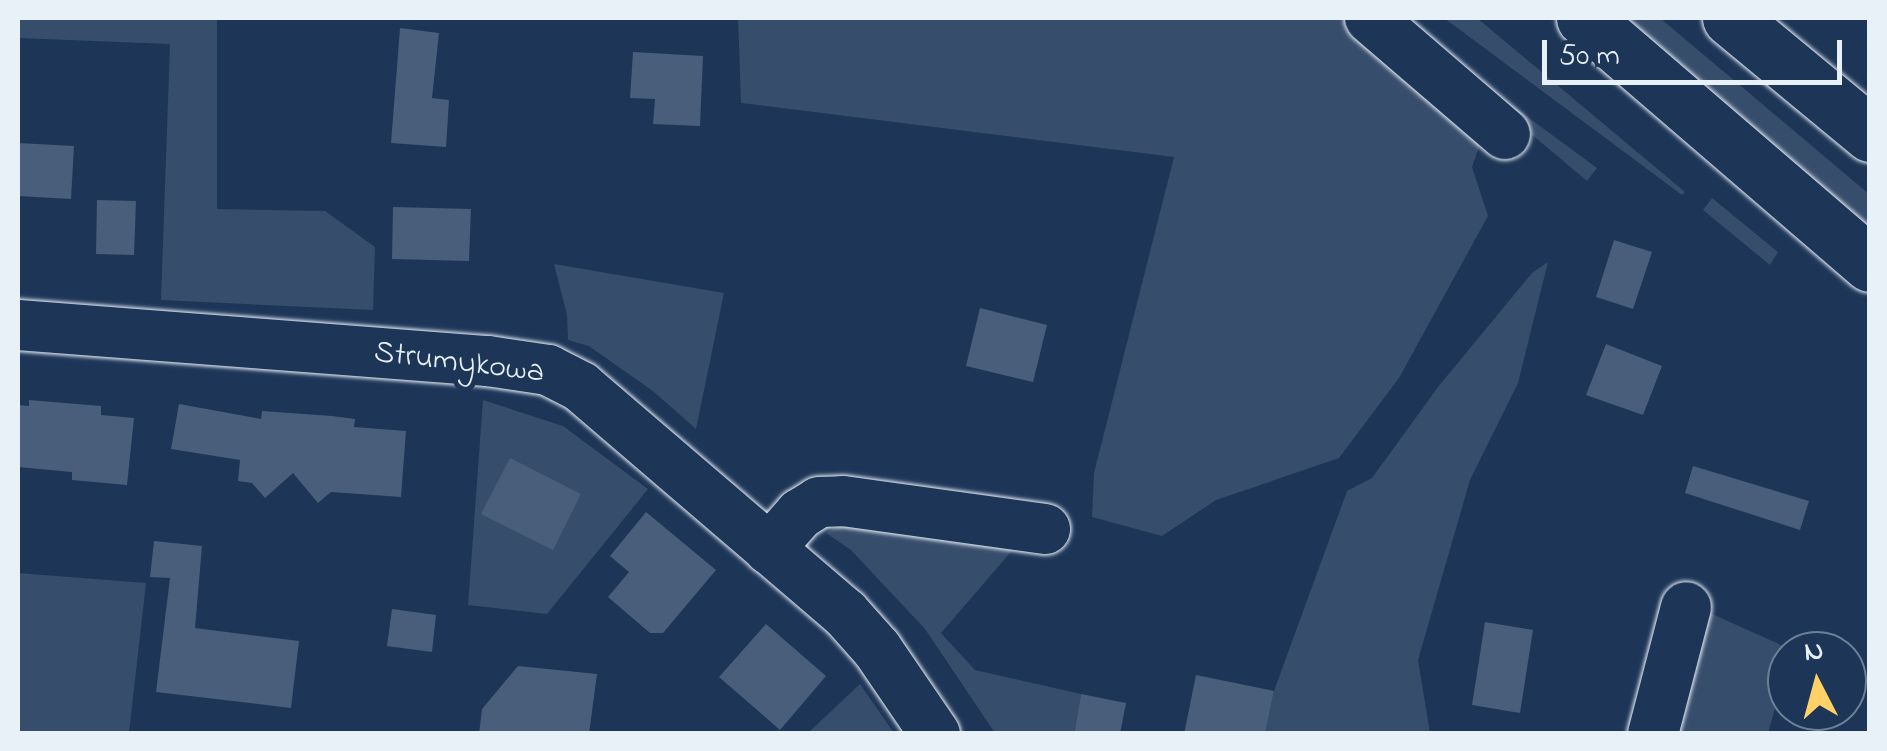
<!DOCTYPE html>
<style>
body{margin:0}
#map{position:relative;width:1887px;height:751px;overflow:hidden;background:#1d3557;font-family:"Indie Flower",sans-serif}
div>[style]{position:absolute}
.green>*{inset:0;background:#374d6c}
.building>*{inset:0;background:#495e7a}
.roads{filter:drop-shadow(0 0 2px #e8f1f8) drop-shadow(0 0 2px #e8f1f8)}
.minor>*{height:50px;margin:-25px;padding:0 25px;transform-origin:25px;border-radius:25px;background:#1d3557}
.major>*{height:55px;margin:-27.5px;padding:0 27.5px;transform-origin:27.5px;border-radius:27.5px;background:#1d3557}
span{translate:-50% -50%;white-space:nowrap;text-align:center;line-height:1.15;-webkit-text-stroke:10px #1d3557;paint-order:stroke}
.street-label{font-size:32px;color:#e8f1f8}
.frame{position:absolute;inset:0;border:20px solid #e8f1f8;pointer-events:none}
.north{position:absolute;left:1767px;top:631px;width:100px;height:100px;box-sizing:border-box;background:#1d3557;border:2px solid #6e8097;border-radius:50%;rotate:354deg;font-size:28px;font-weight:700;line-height:40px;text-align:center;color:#e8f1f8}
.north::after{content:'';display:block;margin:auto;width:35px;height:45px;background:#ffd166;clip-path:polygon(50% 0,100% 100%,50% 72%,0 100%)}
.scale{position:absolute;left:1542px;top:40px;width:300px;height:45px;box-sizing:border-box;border:5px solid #e8f1f8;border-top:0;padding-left:12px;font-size:30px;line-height:35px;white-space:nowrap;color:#e8f1f8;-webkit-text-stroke:8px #1d3557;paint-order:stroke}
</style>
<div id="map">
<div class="green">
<i style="clip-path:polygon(18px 18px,217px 18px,217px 209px,325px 211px,375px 247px,373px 310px,161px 300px,170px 44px,18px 38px)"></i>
<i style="clip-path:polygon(738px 18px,1344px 18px,1478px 131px,1480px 144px,1472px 167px,1488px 216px,1399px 378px,1339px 458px,1216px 500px,1162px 536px,1092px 517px,1094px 473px,1174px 157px,741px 103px)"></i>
<i style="clip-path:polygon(1393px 18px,1597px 168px,1587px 181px)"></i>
<i style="clip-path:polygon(1444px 18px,1477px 18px,1685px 192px,1682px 195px)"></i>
<i style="clip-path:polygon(1613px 18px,1660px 18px,1869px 194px,1869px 235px)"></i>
<i style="clip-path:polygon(1712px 198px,1778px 252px,1770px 265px,1703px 210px)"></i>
<i style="clip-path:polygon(1548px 262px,1518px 383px,1470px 480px,1418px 660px,1430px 733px,1265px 734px,1274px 691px,1347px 491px,1372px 478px,1438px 387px,1532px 273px)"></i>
<i style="clip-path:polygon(554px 264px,724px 293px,696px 429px,654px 392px,589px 346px,568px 340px,567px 315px)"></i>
<i style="clip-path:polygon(483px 400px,563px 426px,648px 489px,547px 614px,468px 605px)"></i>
<i style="clip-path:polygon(843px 523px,1016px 546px,941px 633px,975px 670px,1081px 694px,1074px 733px,995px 733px,925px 629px,851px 550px,826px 533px)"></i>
<i style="clip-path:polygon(18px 573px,146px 583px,129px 733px,18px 733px)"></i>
<i style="clip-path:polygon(1701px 609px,1792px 650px,1787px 651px,1787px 667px,1768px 733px,1675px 734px)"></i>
<i style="clip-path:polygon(860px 684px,894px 733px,808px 733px)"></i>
</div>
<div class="building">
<i style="clip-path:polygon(400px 28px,439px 33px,432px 98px,449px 100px,446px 147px,391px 143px)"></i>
<i style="clip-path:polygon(633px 52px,703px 56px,700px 126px,653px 124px,655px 99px,630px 98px)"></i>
<i style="clip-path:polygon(18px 143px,74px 146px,71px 199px,18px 196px)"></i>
<i style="clip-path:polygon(97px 200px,136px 201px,134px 255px,96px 254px)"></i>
<i style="clip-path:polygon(393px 207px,471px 209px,469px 261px,392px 259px)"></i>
<i style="clip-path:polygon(1614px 240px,1652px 252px,1633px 309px,1596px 297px)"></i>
<i style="clip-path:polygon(980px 308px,1047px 325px,1033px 382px,966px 366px)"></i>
<i style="clip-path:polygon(1606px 344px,1662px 366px,1643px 415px,1586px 395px)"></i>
<i style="clip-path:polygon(29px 400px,101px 406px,101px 415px,134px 418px,127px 485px,72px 480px,72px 472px,18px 467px,18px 405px,29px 406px)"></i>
<i style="clip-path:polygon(179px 404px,261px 419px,262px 411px,332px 416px,355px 419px,354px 427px,406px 431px,401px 497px,331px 492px,318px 503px,293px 473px,265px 498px,252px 483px,238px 481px,240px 460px,171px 449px)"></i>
<i style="clip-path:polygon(510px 458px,581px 494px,553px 550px,481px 514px)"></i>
<i style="clip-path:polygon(1693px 466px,1809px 501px,1800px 530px,1685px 493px)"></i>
<i style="clip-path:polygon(646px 512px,716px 570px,663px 633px,650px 633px,608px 597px,629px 572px,610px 556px)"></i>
<i style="clip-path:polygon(154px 541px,202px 546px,195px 628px,299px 641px,291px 708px,156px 692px,170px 578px,150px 577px)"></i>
<i style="clip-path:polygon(392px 609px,436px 615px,432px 652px,387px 646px)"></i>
<i style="clip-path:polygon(1485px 622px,1533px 630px,1520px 713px,1472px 705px)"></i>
<i style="clip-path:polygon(766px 624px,826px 676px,780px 730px,719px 677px)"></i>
<i style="clip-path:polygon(518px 666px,597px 674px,589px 734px,479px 734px,482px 709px)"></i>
<i style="clip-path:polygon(1196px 675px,1274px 691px,1265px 734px,1184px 734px)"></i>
<i style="clip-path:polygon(1081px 694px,1126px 703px,1120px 734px,1074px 734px)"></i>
</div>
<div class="roads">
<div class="minor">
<i style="left:1370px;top:18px;width:178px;rotate:40.7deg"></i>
<i style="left:18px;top:325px;width:471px;rotate:4.4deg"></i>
<i style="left:488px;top:361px;width:61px;rotate:8.5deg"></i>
<i style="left:548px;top:370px;width:37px;rotate:27deg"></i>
<i style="left:581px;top:387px;width:348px;rotate:40.6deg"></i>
<i style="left:845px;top:613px;width:48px;rotate:48.4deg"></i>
<i style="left:877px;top:649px;width:103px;rotate:55.7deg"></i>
<i style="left:769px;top:549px;width:47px;rotate:-48.5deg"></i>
<i style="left:800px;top:514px;width:22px;rotate:-32deg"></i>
<i style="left:819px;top:502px;width:24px;rotate:-2deg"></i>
<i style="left:843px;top:501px;width:204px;rotate:7.9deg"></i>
<i style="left:1653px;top:734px;width:131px;rotate:-75.4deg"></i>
</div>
<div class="major">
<i style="left:1584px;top:18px;width:377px;rotate:40.7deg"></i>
<i style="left:1730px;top:18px;width:182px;rotate:39.6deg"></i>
</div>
</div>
<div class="street-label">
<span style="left:459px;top:364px;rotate:7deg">Strumykowa</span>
</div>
<div class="frame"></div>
<div class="north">N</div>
<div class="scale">50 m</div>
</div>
